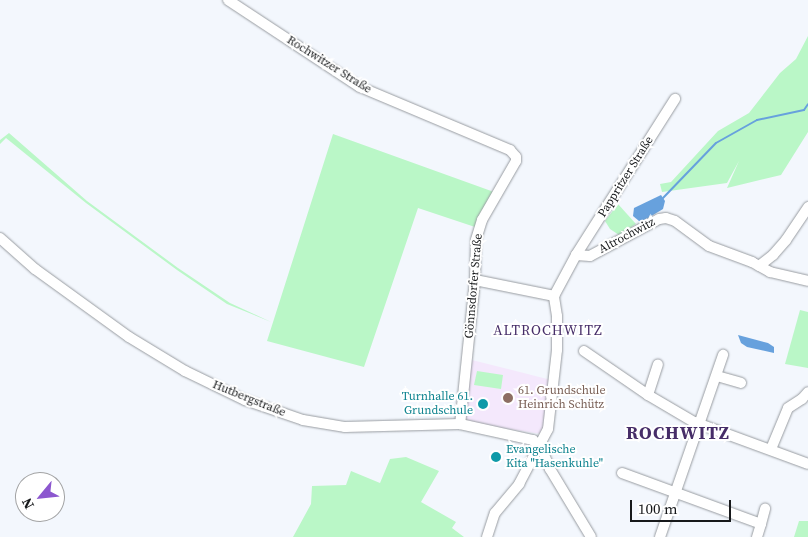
<!DOCTYPE html>
<meta charset="utf-8">
<style>
body{margin:0}
#map{position:relative;width:808px;height:537px;overflow:hidden;background:#f3f7fd;font-family:"Source Serif 4",serif}
div>[style]{position:absolute}
.education>*{inset:0;background:#f4e8fc}
.green>*{inset:0;background:#baf7c7}
.water>*{inset:0;background:#67a1dd}
.stream>*{height:2px;margin:-1px;padding:0 1px;transform-origin:1px;border-radius:1px;background:#67a1dd}
.roads{filter:drop-shadow(0 0 1px #989ca1) drop-shadow(0 0 1px #989ca1)}
.minor>*{height:10px;margin:-5px;padding:0 5px;transform-origin:5px;border-radius:5px;background:#fff}
.dots>*{width:14px;height:14px;translate:-50% -50%;box-sizing:border-box;border:2px solid #fff;border-radius:50%}
span{translate:-50% -50%;white-space:nowrap;text-align:center;line-height:1.15;-webkit-text-stroke:4px #fff;paint-order:stroke}
.street-label{font-size:12px;color:#17191b}
.education-label{font-size:12px;color:#785e54}
.left{translate:0 -50%;text-align:left}
.culture-label{font-size:12px;color:#0d838f}
.right{translate:-100% -50%;text-align:right}
.neighbourhood-label{font-size:14px;color:#462d68;letter-spacing:1px}
.district-label{font-size:18px;color:#462d68;font-weight:700;letter-spacing:1px}
.north{position:absolute;left:15px;top:472px;width:50px;height:50px;box-sizing:border-box;background:#fff;border:1px solid #a2a3a4;border-radius:50%;rotate:242deg;font-size:14px;font-weight:700;line-height:20px;text-align:center;color:#17191b}
.north::after{content:'';display:block;margin:auto;width:18px;height:22px;background:#8c57cf;clip-path:polygon(50% 0,100% 100%,50% 72%,0 100%)}
.scale{position:absolute;left:630px;top:500px;width:101px;height:22px;box-sizing:border-box;border:2px solid #17191b;border-top:0;padding-left:6px;font-size:15px;line-height:18px;white-space:nowrap;color:#17191b;-webkit-text-stroke:4px #fff;paint-order:stroke}
</style>
<div id="map">
<div class="education">
<i style="clip-path:polygon(472px 360px,551px 380px,542px 434px,469px 423px,465px 416px)"></i>
</div>
<div class="green">
<i style="clip-path:polygon(808px 36px,808px 132px,781px 175px,727px 188px,739px 161px,727px 183px,662px 192px,660px 184px,671px 182px,718px 131px,749px 113px,780px 73px,796px 59px)"></i>
<i style="clip-path:polygon(9px 133px,87px 201px,178px 268px,230px 303px,271px 322px,227px 304px,177px 270px,86px 203px,6px 138px,0 144px,0 140px)"></i>
<i style="clip-path:polygon(333px 134px,494px 192px,475px 227px,418px 208px,364px 367px,267px 341px)"></i>
<i style="clip-path:polygon(618px 204px,636px 224px,619px 235px,610px 229px,605px 221px)"></i>
<i style="clip-path:polygon(800px 310px,808px 312px,808px 368px,785px 364px)"></i>
<i style="clip-path:polygon(477px 371px,503px 375px,501px 389px,474px 385px)"></i>
<i style="clip-path:polygon(406px 457px,439px 471px,421px 502px,456px 522px,452px 528px,464px 537px,293px 537px,311px 504px,312px 486px,346px 485px,351px 471px,380px 483px,390px 459px)"></i>
<i style="clip-path:polygon(799px 521px,808px 521px,808px 537px,794px 537px)"></i>
</div>
<div class="water">
<i style="clip-path:polygon(661px 195px,665px 201px,663px 209px,645px 220px,639px 221px,633px 216px,634px 208px)"></i>
<i style="clip-path:polygon(738px 335px,768px 343px,774px 347px,774px 353px,747px 347px,741px 343px)"></i>
</div>
<div class="stream">
<i style="left:663px;top:198px;width:76px;rotate:-46.1deg"></i>
<i style="left:716px;top:143px;width:47px;rotate:-29.3deg"></i>
<i style="left:757px;top:120px;width:48px;rotate:-12deg"></i>
<i style="left:804px;top:110px;width:7px;rotate:-56deg"></i>
</div>
<div class="roads">
<div class="minor">
<i style="left:228px;top:0;width:158px;rotate:33.4deg"></i>
<i style="left:360px;top:87px;width:163px;rotate:22.8deg"></i>
<i style="left:510px;top:150px;width:9px;rotate:49deg"></i>
<i style="left:516px;top:157px;width:4px;rotate:90deg"></i>
<i style="left:516px;top:161px;width:68px;rotate:120deg"></i>
<i style="left:482px;top:220px;width:21px;rotate:107deg"></i>
<i style="left:476px;top:240px;width:40px;rotate:91.4deg"></i>
<i style="left:475px;top:280px;width:145px;rotate:95.9deg"></i>
<i style="left:0;top:238px;width:47px;rotate:41.5deg"></i>
<i style="left:35px;top:269px;width:116px;rotate:35.9deg"></i>
<i style="left:129px;top:337px;width:66px;rotate:31.3deg"></i>
<i style="left:185px;top:371px;width:67px;rotate:25.8deg"></i>
<i style="left:245px;top:400px;width:61px;rotate:19deg"></i>
<i style="left:303px;top:420px;width:43px;rotate:9.5deg"></i>
<i style="left:345px;top:427px;width:115px;rotate:-1.5deg"></i>
<i style="left:460px;top:424px;width:75px;rotate:12.4deg"></i>
<i style="left:533px;top:440px;width:16px;rotate:50deg"></i>
<i style="left:543px;top:452px;width:18px;rotate:68deg"></i>
<i style="left:550px;top:469px;width:79px;rotate:58.9deg"></i>
<i style="left:576px;top:255px;width:14px;rotate:4deg"></i>
<i style="left:590px;top:256px;width:78px;rotate:-28.2deg"></i>
<i style="left:659px;top:219px;width:7px;rotate:-8deg"></i>
<i style="left:666px;top:218px;width:9px;rotate:18deg"></i>
<i style="left:675px;top:221px;width:42px;rotate:36.3deg"></i>
<i style="left:709px;top:246px;width:46px;rotate:20.4deg"></i>
<i style="left:752px;top:262px;width:21px;rotate:29deg"></i>
<i style="left:770px;top:272px;width:39px;rotate:13deg"></i>
<i style="left:759px;top:266px;width:18px;rotate:-38deg"></i>
<i style="left:773px;top:255px;width:20px;rotate:-49deg"></i>
<i style="left:786px;top:240px;width:40px;rotate:-56deg"></i>
<i style="left:475px;top:280px;width:81px;rotate:11.4deg"></i>
<i style="left:584px;top:351px;width:78px;rotate:34.5deg"></i>
<i style="left:648px;top:395px;width:53px;rotate:30.4deg"></i>
<i style="left:694px;top:422px;width:121px;rotate:20.2deg"></i>
<i style="left:717px;top:376px;width:25px;rotate:16deg"></i>
<i style="left:648px;top:395px;width:32px;rotate:-72deg"></i>
<i style="left:771px;top:449px;width:44px;rotate:-67.5deg"></i>
<i style="left:788px;top:408px;width:17px;rotate:-33deg"></i>
<i style="left:802px;top:399px;width:9px;rotate:-49deg"></i>
<i style="left:622px;top:473px;width:148px;rotate:20.1deg"></i>
<i style="left:761px;top:524px;width:14px;rotate:107deg"></i>
<i style="left:761px;top:524px;width:16px;rotate:-75deg"></i>
<i style="left:487px;top:537px;width:25px;rotate:-72deg"></i>
<i style="left:495px;top:513px;width:38px;rotate:-50deg"></i>
<i style="left:519px;top:484px;width:62px;rotate:-62.2deg"></i>
<i style="left:548px;top:429px;width:80px;rotate:-83.5deg"></i>
<i style="left:557px;top:350px;width:34px;rotate:-90deg"></i>
<i style="left:557px;top:316px;width:20px;rotate:-99deg"></i>
<i style="left:554px;top:296px;width:47px;rotate:-61.8deg"></i>
<i style="left:576px;top:255px;width:185px;rotate:-57.6deg"></i>
<i style="left:660px;top:537px;width:193px;rotate:-70.9deg"></i>
</div>
</div>
<div class="dots">
<i style="left:508px;top:398px;background:#8d6e63"></i>
<i style="left:483px;top:404px;background:#0f9aa8"></i>
<i style="left:496px;top:457px;background:#0f9aa8"></i>
</div>
<div class="street-label">
<span style="left:329px;top:65px;rotate:32deg">Rochwitzer Straße</span>
<span style="left:626px;top:177px;rotate:-58deg">Pappritzer Straße</span>
<span style="left:627px;top:236px;rotate:-28deg">Altrochwitz</span>
<span style="left:474px;top:286px;rotate:-85deg">Gönnsdorfer Straße</span>
<span style="left:249px;top:399px;rotate:22deg">Hutbergstraße</span>
</div>
<div class="education-label">
<span class="left" style="left:518px;top:398px">61. Grundschule<br>Heinrich Schütz</span>
</div>
<div class="culture-label">
<span class="right" style="left:473px;top:404px">Turnhalle 61.<br>Grundschule</span>
<span class="left" style="left:506px;top:457px">Evangelische<br>Kita "Hasenkuhle"</span>
</div>
<div class="neighbourhood-label">
<span style="left:548px;top:330px">ALTROCHWITZ</span>
</div>
<div class="district-label">
<span style="left:678px;top:433px">ROCHWITZ</span>
</div>
<div class="north">N</div>
<div class="scale">100 m</div>
</div>
